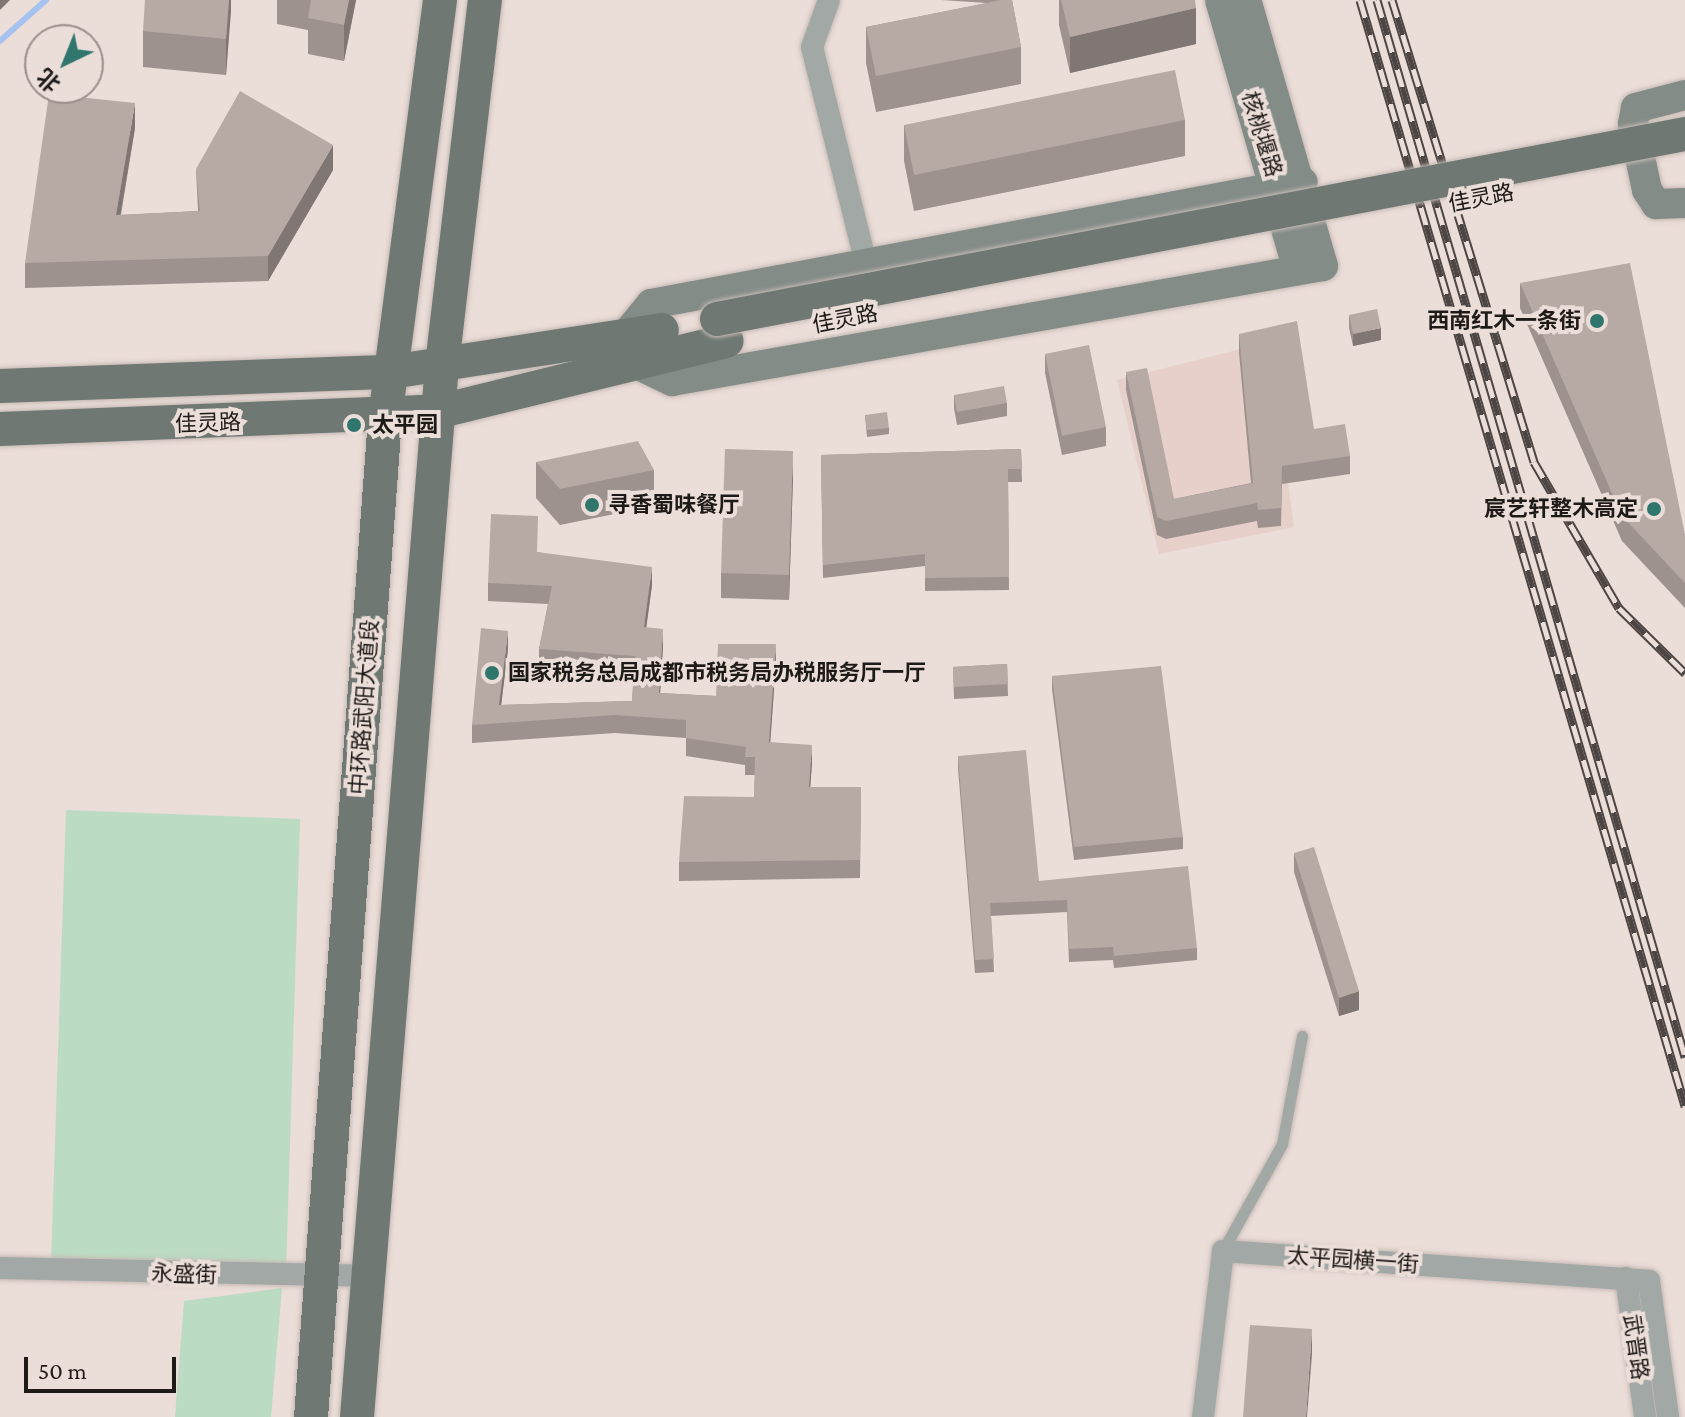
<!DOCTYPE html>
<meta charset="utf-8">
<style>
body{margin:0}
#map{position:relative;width:1685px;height:1417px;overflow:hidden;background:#ebddd8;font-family:"Crimson Pro","Noto Sans SC",serif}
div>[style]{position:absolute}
.built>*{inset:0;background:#e6d0c9}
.green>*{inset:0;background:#bcdbc3}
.stream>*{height:6px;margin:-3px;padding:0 3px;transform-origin:3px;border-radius:3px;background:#a5c2f1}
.roads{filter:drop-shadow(0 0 2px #c6bab5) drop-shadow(0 0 2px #c6bab5)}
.lane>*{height:11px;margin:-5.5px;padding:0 5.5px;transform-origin:5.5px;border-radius:5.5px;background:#a2a8a5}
.street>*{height:22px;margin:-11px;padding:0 11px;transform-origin:11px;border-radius:11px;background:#a2a8a5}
.secondary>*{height:30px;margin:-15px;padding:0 15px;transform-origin:15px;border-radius:15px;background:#848c88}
.primary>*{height:34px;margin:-17px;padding:0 17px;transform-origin:17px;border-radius:17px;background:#6f7873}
.rail>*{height:9px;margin-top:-4.5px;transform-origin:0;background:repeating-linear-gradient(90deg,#ebddd8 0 18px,#4c4543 0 36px);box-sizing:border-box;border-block:2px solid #4c4543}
.bridges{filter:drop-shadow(0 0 2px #c6bab5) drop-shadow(0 0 2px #c6bab5)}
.primary-bridge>*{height:34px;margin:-17px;padding:0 17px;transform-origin:17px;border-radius:17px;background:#6f7873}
.wall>*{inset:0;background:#9d928e}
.shaded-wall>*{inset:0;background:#807774}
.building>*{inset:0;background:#b7aaa5}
.dots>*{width:22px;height:22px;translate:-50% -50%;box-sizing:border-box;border:4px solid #ebddd8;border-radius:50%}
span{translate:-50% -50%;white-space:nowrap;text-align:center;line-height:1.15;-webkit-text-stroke:8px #ebddd8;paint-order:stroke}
.street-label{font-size:22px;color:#1e1a18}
.poi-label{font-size:22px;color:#1e1a18;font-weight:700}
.right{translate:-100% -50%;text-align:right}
.left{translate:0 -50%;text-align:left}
.north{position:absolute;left:24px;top:24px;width:80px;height:80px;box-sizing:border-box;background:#ebddd8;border:2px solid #998f8b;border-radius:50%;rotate:223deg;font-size:22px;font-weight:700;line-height:32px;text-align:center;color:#1e1a18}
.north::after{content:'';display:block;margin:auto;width:28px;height:36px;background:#30766d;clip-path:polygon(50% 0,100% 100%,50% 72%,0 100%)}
.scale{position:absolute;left:24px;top:1357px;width:152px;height:36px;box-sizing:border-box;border:4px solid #1e1a18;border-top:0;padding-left:10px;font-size:24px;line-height:28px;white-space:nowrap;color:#1e1a18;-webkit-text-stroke:6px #ebddd8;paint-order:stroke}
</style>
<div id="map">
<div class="built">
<i style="clip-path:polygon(1269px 342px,1294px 527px,1159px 554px,1117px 380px)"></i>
</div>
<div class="green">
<i style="clip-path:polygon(66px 810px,300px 819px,286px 1273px,51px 1264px)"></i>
<i style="clip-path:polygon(282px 1288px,271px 1417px,175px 1417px,184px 1301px)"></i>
</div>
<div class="stream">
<i style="left:0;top:41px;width:62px;rotate:-41.7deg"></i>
</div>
<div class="roads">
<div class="lane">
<i style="left:1223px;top:1250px;width:121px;rotate:-60.9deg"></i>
<i style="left:1282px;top:1144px;width:110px;rotate:-79.5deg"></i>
</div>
<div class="street">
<i style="left:829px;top:0;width:50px;rotate:109.9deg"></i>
<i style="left:812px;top:47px;width:223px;rotate:76deg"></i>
<i style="left:0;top:1268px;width:369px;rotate:1.2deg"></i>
<i style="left:1626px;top:1278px;width:140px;rotate:82.2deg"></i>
<i style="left:1203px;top:1417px;width:167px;rotate:-83.1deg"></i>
<i style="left:1223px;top:1251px;width:427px;rotate:4deg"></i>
<i style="left:1649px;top:1281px;width:137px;rotate:82deg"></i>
</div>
<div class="secondary">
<i style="left:1220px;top:0;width:281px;rotate:73.9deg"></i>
<i style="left:1685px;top:95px;width:51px;rotate:165.1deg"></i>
<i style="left:1636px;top:108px;width:16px;rotate:101deg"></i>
<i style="left:1633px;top:124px;width:67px;rotate:78deg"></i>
<i style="left:1647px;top:190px;width:17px;rotate:57deg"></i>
<i style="left:1656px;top:204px;width:29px;rotate:-2deg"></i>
<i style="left:623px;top:338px;width:44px;rotate:-50.5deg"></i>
<i style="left:651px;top:304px;width:663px;rotate:-10.6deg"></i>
<i style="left:628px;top:360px;width:49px;rotate:25.5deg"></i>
<i style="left:672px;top:381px;width:661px;rotate:-10.02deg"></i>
<i style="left:1323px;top:266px;width:277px;rotate:-106.1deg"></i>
</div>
<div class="primary">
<i style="left:0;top:386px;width:391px;rotate:-2.1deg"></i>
<i style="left:391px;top:372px;width:274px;rotate:-8.8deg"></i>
<i style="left:0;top:429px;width:441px;rotate:-2.3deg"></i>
<i style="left:441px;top:411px;width:294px;rotate:-13.8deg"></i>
<i style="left:311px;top:1417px;width:1002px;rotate:-85.76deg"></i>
<i style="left:385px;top:418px;width:422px;rotate:-82.5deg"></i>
<i style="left:357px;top:1417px;width:1055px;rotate:-85.38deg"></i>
<i style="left:442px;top:365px;width:368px;rotate:-83.3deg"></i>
</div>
</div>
<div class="rail">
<i style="left:1360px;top:0;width:1153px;rotate:73.62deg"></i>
<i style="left:1377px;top:0;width:1101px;rotate:73.75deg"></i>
<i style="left:1392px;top:0;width:483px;rotate:72.9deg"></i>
<i style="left:1534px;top:462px;width:169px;rotate:59.8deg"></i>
<i style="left:1619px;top:608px;width:93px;rotate:44.6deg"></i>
</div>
<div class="bridges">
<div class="primary-bridge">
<i style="left:717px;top:319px;width:986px;rotate:-10.82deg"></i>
</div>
</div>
<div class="wall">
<i style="clip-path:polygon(231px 0,226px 75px,143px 67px,143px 31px)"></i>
<i style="clip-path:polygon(277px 0,356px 0,344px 61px,308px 54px,308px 30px,277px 24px)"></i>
<i style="clip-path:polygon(941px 0,1012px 0,1021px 47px,1021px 84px,876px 112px,866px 63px,866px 27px,988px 3px)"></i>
<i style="clip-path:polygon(1059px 0,1195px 0,1196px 44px,1070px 73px,1059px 25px)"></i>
<i style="clip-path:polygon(1185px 120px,1185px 156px,914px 211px,904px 161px,904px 125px)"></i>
<i style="clip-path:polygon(135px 128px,121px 215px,198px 211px,196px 169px,333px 170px,268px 281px,25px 288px,25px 263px)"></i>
<i style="clip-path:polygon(1520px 283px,1685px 535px,1685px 608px,1622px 541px,1520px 308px)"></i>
<i style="clip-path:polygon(1349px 315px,1381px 340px,1353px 346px,1349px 328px)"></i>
<i style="clip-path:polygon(1239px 334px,1314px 429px,1350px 456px,1350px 474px,1282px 484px,1281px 526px,1258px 528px,1257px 521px,1166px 539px,1157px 535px,1126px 390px,1126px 372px,1174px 499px,1251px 483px,1239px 353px)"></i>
<i style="clip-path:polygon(1045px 354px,1106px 427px,1106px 446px,1062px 455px,1045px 373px)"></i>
<i style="clip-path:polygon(954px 395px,1007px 403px,1007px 416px,957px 425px,954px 408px)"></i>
<i style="clip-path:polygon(865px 415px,889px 428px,889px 434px,867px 437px)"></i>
<i style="clip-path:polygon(1021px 449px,1022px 482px,1008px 482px,1009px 590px,925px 591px,925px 566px,823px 578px,821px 455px)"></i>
<i style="clip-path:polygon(536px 462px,654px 470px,654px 506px,560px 525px,536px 498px)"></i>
<i style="clip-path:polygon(793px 476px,789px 600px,721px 598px,721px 573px)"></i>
<i style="clip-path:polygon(538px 552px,652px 585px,646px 627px,663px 647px,660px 693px,716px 696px,776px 662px,770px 742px,812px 763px,810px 787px,861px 787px,860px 878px,679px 881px,679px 862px,754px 797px,755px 775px,745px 775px,745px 765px,686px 756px,686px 738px,615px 733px,472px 743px,472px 725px,508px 649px,501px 705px,632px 701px,634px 674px,539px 667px,539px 649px,548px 604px,488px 601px,488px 583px)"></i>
<i style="clip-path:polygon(1007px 664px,1008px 696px,954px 699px,953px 667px)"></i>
<i style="clip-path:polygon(1052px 676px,1183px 837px,1183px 849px,1074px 860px,1052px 689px)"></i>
<i style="clip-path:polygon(958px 756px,1039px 881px,1197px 948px,1197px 960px,1114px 968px,1113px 960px,1069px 962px,1067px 912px,991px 916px,994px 972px,975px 973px,958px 769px)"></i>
<i style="clip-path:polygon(1294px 853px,1359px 1010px,1339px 1016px,1294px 872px)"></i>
</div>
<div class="shaded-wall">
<i style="clip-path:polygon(0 0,10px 0,0 10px)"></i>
<i style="clip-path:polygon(229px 0,231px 0,231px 12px,226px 75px,226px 39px)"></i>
<i style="clip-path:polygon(349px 0,356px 0,344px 61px,344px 25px)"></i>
<i style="clip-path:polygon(1196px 8px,1196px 44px,1070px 73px,1070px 37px)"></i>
<i style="clip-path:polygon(135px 103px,135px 128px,116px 240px,116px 215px)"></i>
<i style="clip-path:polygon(333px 145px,333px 170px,268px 281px,268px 256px)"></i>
<i style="clip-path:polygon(1381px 328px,1381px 340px,1353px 346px,1353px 334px)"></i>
<i style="clip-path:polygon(793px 451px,793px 476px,789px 600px,789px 575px)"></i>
<i style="clip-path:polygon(652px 567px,652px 585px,644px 645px,644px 627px)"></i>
<i style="clip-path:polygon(663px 629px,663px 647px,659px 711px,659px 693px)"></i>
<i style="clip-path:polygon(508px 631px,508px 649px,499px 723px,499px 705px)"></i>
<i style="clip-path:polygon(776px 644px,776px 662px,769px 760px,769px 742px)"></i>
<i style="clip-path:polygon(812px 745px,812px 763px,809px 805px,809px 787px)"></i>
<i style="clip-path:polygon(1359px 991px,1359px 1010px,1339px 1016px,1339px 998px)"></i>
<i style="clip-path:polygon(1312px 1329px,1312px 1354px,1307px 1417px,1306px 1417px)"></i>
</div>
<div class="building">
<i style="clip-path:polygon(145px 0,229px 0,226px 39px,143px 31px)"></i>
<i style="clip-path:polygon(311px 0,349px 0,344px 25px,308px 18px)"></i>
<i style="clip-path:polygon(1001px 0,1012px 0,1021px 47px,876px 76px,866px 27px)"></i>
<i style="clip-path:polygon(1061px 0,1195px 0,1196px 8px,1070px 37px)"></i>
<i style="clip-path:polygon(1175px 70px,1185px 120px,914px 175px,904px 125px)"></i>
<i style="clip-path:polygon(240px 91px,333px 145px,268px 256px,25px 263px,49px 94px,135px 103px,116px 215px,200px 211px,196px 169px)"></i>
<i style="clip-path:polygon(1630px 263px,1685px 535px,1685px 583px,1622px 516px,1520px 283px)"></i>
<i style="clip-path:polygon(1377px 309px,1381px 328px,1353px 334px,1349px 315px)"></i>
<i style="clip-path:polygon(1297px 321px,1314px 429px,1345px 424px,1350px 456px,1282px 466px,1281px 508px,1258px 510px,1257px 503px,1166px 521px,1157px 517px,1126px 372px,1147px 368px,1174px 499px,1253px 483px,1239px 334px)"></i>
<i style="clip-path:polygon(1089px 345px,1106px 427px,1062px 436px,1045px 354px)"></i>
<i style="clip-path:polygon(1004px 386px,1007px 403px,957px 412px,954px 395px)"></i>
<i style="clip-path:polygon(887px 412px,889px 428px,867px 430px,865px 415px)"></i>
<i style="clip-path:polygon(638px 441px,654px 470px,560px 489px,536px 462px)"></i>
<i style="clip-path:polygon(725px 449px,793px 451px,789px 575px,721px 573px)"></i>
<i style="clip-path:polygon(1021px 449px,1022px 469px,1008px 469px,1009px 577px,925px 578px,925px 554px,823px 565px,821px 455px)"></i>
<i style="clip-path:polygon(491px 514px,538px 516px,537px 552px,652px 567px,644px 627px,663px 629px,659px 693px,716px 696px,718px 644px,776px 644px,769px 742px,812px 745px,809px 787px,861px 787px,860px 860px,679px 862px,684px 796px,754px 797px,755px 757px,745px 757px,746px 747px,686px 738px,686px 720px,615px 715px,472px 725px,481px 628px,508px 631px,499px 705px,632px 701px,635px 656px,539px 649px,552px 586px,488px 583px)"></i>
<i style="clip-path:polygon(1007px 664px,1008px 684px,954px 687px,953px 667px)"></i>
<i style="clip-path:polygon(1161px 666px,1183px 837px,1074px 847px,1052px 676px)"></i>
<i style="clip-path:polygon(1026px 750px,1039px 881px,1188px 866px,1197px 948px,1114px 956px,1113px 947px,1069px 949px,1067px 900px,990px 903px,994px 959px,975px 960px,958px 756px)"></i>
<i style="clip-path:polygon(1314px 847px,1359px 991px,1339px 998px,1294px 853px)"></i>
<i style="clip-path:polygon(1250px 1325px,1312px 1329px,1306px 1417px,1243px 1417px)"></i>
</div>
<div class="dots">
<i style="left:1597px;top:321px;background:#30766d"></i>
<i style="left:354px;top:425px;background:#30766d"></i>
<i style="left:592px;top:505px;background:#30766d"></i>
<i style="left:1654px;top:509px;background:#30766d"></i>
<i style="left:492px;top:673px;background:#30766d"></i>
</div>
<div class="street-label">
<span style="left:1262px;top:134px;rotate:73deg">核桃堰路</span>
<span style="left:1481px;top:198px;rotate:-11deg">佳灵路</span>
<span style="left:845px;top:319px;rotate:-11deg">佳灵路</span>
<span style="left:208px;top:423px;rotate:-2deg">佳灵路</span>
<span style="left:364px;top:707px;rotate:-86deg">中环路武阳大道段</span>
<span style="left:1353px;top:1260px;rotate:4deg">太平园横一街</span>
<span style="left:184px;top:1274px;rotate:2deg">永盛街</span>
<span style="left:1636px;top:1347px;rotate:82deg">武晋路</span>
</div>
<div class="poi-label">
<span class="right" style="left:1581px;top:321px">西南红木一条街</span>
<span class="left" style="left:372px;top:425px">太平园</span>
<span class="left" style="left:608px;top:505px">寻香蜀味餐厅</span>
<span class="right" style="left:1638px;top:509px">宸艺轩整木高定</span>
<span class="left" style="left:508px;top:673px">国家税务总局成都市税务局办税服务厅一厅</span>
</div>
<div class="north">北</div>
<div class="scale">50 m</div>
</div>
